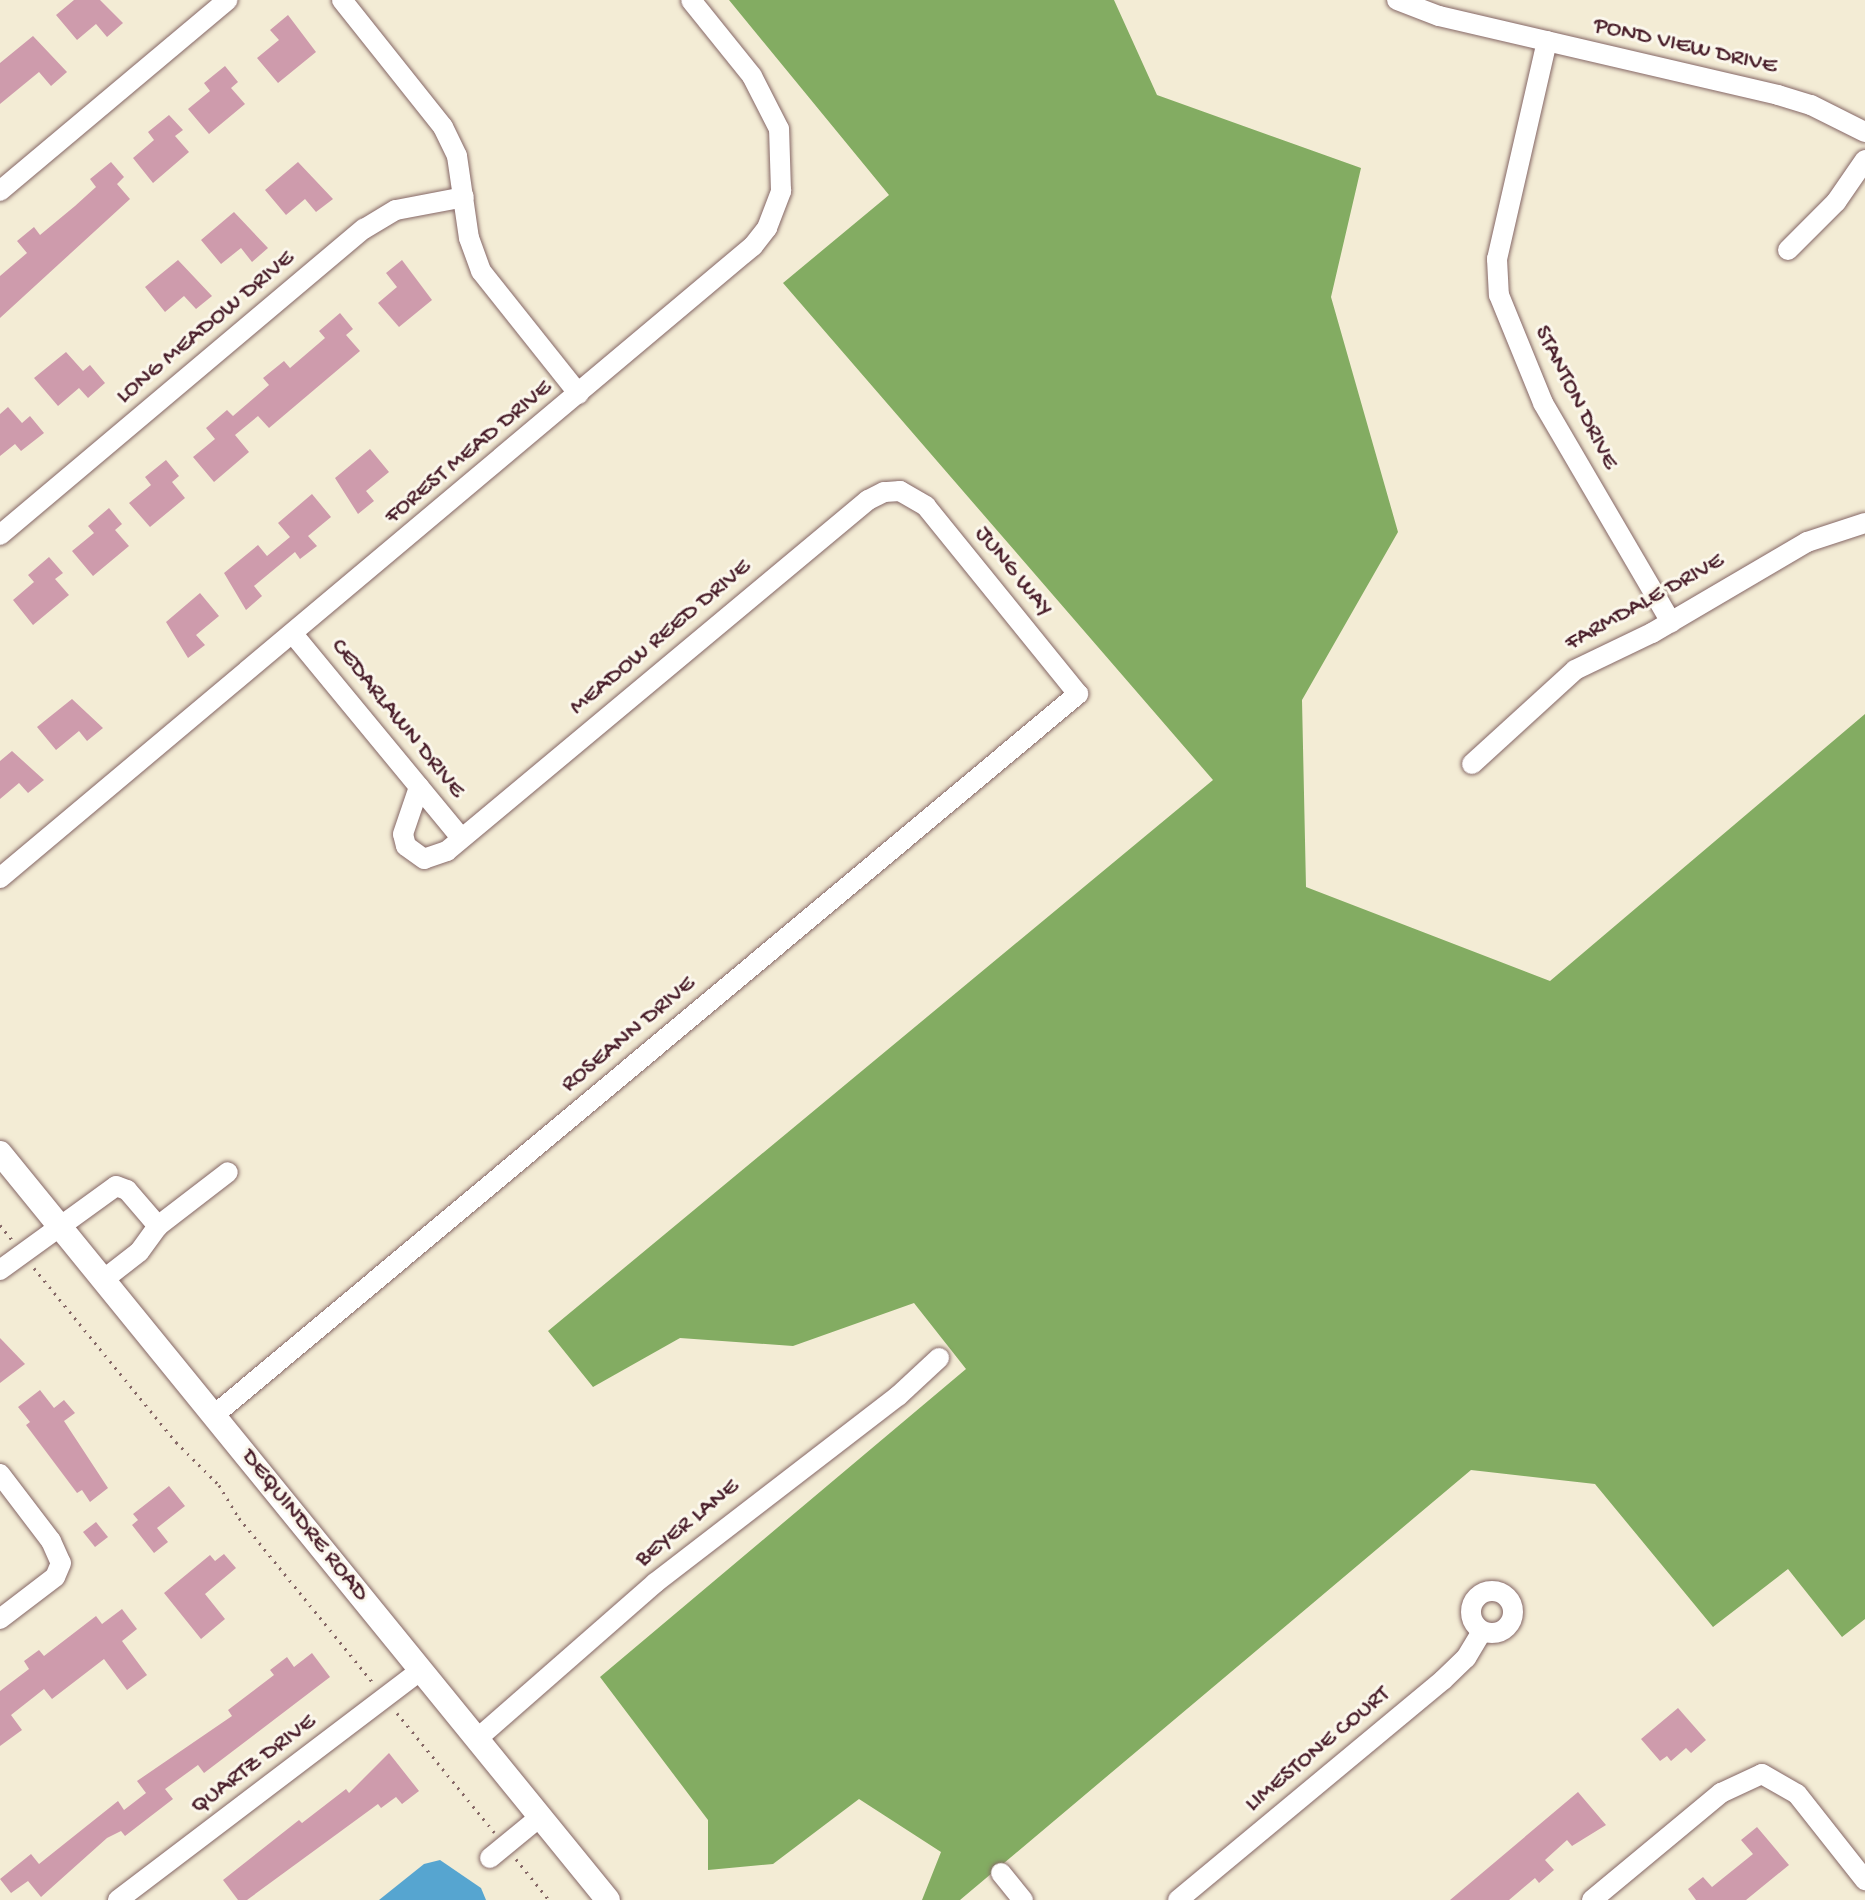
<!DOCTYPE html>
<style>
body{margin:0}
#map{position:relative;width:1865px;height:1900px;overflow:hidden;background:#f3ecd5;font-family:"Gochi Hand",sans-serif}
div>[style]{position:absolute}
.forest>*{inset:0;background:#83ac62}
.water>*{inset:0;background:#56a5d0}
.building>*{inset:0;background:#ce9bac}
.path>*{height:3px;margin-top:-1.5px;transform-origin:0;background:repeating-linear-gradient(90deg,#856766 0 2px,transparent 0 8px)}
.roads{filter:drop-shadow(0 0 2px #856766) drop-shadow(0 0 2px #856766)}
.minor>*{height:20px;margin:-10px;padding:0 10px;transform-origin:10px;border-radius:10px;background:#fff}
.minor>.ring{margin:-10px;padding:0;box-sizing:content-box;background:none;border:20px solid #fff;border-radius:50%}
.major>*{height:24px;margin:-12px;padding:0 12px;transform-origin:12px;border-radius:12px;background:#fff}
span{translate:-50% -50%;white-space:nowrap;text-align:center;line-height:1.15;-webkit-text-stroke:6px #fbf7ec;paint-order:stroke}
.street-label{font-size:24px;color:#4a1f2b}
</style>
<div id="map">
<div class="forest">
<i style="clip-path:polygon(729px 0,1114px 0,1157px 95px,1361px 168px,1331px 297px,1398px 532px,1302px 700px,1306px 887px,1550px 981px,1865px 714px,1865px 1619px,1842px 1637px,1788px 1569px,1713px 1627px,1595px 1484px,1471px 1470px,960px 1900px,922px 1900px,941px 1852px,859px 1799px,773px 1864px,708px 1870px,708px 1820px,600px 1677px,966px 1369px,914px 1303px,793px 1346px,680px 1338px,593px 1387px,548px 1331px,1213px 780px,783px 283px,889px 195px)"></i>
</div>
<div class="water">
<i style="clip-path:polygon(440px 1860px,481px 1888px,486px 1900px,379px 1900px,424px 1864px)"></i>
</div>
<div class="building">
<i style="clip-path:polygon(74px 0,100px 0,123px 23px,107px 37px,96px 24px,77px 40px,56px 15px)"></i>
<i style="clip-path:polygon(288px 15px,316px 52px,278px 83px,257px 58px,279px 40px,270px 30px)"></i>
<i style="clip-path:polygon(33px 36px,67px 72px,51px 86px,39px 72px,0 104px,0 63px)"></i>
<i style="clip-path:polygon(225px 66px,238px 82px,231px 88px,245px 104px,209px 134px,188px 109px,210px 91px,204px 83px)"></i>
<i style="clip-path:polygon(169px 115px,183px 130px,175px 136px,189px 152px,153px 183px,133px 158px,154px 140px,148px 132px)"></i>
<i style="clip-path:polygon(111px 162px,124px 177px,117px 184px,130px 199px,0 318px,0 276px,27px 253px,17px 241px,34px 227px,40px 235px,75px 206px,96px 187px,90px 179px)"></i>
<i style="clip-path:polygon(298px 162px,333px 199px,316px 212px,305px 199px,286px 215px,265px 190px)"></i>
<i style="clip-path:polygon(234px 212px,268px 248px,252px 262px,241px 248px,221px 264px,201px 240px)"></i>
<i style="clip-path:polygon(178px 260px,212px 296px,196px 309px,184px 296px,165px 312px,145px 287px)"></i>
<i style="clip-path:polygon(402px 260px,432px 300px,399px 327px,378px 303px,397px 287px,386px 273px)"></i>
<i style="clip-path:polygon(340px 313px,353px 329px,346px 335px,360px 351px,269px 428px,258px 416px,235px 435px,249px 452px,214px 482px,193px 457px,215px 439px,206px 428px,227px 410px,233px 416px,269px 385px,263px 378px,284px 361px,290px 368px,325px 338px,319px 331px)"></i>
<i style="clip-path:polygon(66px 352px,83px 371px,90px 365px,105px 383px,88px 398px,79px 388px,58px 406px,34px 378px)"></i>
<i style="clip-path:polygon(8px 407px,22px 423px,30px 416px,44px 433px,21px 451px,15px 444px,0 456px,0 414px)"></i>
<i style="clip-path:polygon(370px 449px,389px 472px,366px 491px,374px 501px,358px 514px,335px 478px)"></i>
<i style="clip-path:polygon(166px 460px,179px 476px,172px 482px,185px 498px,150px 527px,129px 503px,151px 485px,145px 477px)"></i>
<i style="clip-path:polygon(312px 494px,331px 517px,308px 536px,317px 546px,300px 559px,295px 552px,254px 586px,262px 596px,246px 610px,224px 573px,258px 545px,267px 556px,290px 537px,278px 523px)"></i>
<i style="clip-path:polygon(109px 508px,122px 524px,115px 530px,129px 546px,93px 576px,72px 551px,94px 533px,88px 526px)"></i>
<i style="clip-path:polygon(49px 557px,63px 573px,55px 579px,69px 595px,33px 625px,13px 600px,34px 582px,28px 575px)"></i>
<i style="clip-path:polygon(200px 593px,219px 616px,196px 635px,205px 645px,188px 658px,166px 622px)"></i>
<i style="clip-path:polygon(72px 699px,103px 728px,87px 741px,79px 731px,56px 750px,37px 727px)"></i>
<i style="clip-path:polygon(12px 751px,44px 780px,28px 793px,19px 783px,0 799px,0 761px)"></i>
<i style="clip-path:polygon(0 1338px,25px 1364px,0 1383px)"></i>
<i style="clip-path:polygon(40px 1390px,54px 1408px,64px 1400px,75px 1413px,64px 1421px,108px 1488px,90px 1502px,82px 1490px,77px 1493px,26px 1425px,30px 1422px,18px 1407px)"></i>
<i style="clip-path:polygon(169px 1486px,185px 1506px,157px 1528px,168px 1542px,154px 1553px,132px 1525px,138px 1520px,133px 1514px)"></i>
<i style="clip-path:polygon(96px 1522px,108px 1537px,95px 1547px,83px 1532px)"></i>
<i style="clip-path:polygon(224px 1554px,236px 1568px,205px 1594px,225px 1619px,201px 1639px,164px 1593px,210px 1555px,215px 1561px)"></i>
<i style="clip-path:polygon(122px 1609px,137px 1629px,122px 1641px,147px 1675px,127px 1690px,104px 1659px,52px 1699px,44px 1689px,11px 1715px,22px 1730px,0 1746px,0 1691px,29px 1669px,24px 1661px,39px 1650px,44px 1656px,96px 1616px,102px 1624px)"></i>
<i style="clip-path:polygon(312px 1653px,330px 1677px,204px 1773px,198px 1765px,165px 1789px,173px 1799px,125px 1836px,121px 1831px,107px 1838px,41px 1897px,28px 1881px,11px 1893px,0 1879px,31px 1854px,39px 1864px,118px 1801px,124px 1810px,146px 1793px,137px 1781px,232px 1716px,228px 1710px,274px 1675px,270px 1670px,287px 1657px,294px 1667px)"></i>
<i style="clip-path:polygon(1678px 1708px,1706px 1740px,1691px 1753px,1686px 1748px,1671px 1761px,1667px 1756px,1660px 1761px,1641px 1739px)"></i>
<i style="clip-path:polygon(389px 1753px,419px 1791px,402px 1804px,396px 1797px,381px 1808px,378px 1804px,247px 1900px,238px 1900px,223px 1880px,299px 1820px,302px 1823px,346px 1789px,349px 1793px)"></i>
<i style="clip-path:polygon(1578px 1792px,1606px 1825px,1572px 1846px,1567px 1840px,1545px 1860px,1554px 1870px,1539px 1883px,1535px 1878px,1509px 1900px,1450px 1900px)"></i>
<i style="clip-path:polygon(1757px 1827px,1789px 1865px,1746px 1900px,1696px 1900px,1688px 1889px,1703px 1877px,1712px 1887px,1753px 1854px,1741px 1840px)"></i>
</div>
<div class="path">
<i style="left:0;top:1225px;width:19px;rotate:51deg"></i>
<i style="left:34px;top:1268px;width:225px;rotate:50.8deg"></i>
<i style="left:176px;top:1442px;width:61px;rotate:45deg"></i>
<i style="left:219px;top:1485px;width:39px;rotate:59deg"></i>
<i style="left:239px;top:1518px;width:213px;rotate:50.9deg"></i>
<i style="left:397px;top:1713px;width:154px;rotate:50.8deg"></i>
<i style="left:516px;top:1859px;width:53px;rotate:51.2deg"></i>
</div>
<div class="roads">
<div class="minor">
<i style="left:342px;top:0;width:162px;rotate:51.5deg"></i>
<i style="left:443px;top:127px;width:32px;rotate:64deg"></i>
<i style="left:457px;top:156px;width:83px;rotate:81.7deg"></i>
<i style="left:469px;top:238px;width:35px;rotate:70deg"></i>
<i style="left:481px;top:271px;width:157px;rotate:51.5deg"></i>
<i style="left:1397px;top:0;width:45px;rotate:20.9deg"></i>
<i style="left:1439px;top:16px;width:348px;rotate:13.1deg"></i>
<i style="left:1778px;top:95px;width:34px;rotate:17deg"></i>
<i style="left:1811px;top:105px;width:60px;rotate:26.6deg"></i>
<i style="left:1547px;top:41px;width:224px;rotate:102.9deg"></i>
<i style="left:1497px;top:259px;width:36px;rotate:87deg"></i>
<i style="left:1499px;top:295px;width:117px;rotate:67.8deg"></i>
<i style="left:1543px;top:403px;width:254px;rotate:59.7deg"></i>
<i style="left:0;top:191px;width:297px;rotate:-40deg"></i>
<i style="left:1788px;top:250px;width:68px;rotate:-45deg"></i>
<i style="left:1836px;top:202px;width:51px;rotate:-55.4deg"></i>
<i style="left:0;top:535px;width:476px;rotate:-40.1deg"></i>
<i style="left:364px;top:229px;width:37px;rotate:-31deg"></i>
<i style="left:396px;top:210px;width:69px;rotate:-10.8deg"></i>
<i style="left:293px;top:634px;width:264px;rotate:50.5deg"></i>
<i style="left:1472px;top:764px;width:139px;rotate:-42.4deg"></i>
<i style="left:1575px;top:670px;width:85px;rotate:-25.7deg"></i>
<i style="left:1652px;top:633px;width:180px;rotate:-30.4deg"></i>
<i style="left:1807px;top:542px;width:61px;rotate:-18.1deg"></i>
<i style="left:0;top:878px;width:983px;rotate:-40.01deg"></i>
<i style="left:753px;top:246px;width:23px;rotate:-52deg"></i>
<i style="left:767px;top:228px;width:40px;rotate:-69deg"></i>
<i style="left:781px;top:191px;width:62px;rotate:-91.8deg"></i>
<i style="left:779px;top:129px;width:59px;rotate:-117deg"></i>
<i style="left:752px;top:76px;width:97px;rotate:-128.8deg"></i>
<i style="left:158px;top:1226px;width:88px;rotate:-37.6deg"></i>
<i style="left:0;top:1270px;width:143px;rotate:-35.9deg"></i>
<i style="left:116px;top:1186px;width:12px;rotate:20deg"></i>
<i style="left:127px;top:1190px;width:48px;rotate:49.3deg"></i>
<i style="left:158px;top:1226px;width:32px;rotate:126deg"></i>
<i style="left:139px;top:1252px;width:46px;rotate:142.1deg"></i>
<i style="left:213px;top:1416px;width:1127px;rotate:-39.85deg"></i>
<i style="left:1078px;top:694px;width:242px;rotate:-129deg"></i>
<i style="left:926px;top:506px;width:30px;rotate:-150deg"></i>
<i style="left:900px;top:491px;width:16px;rotate:176deg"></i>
<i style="left:884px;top:492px;width:18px;rotate:153deg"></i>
<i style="left:868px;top:500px;width:548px;rotate:140.18deg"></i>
<i style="left:447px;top:851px;width:24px;rotate:161deg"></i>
<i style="left:424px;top:859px;width:22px;rotate:-144deg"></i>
<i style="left:406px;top:846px;width:12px;rotate:-104deg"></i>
<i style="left:403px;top:834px;width:50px;rotate:-71.2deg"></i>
<i style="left:0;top:1474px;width:84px;rotate:52.7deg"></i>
<i style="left:51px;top:1541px;width:24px;rotate:66deg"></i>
<i style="left:61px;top:1563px;width:15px;rotate:113deg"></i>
<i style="left:55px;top:1577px;width:69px;rotate:142.6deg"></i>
<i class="ring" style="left:1471px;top:1591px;width:22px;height:22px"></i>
<i style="left:477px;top:1739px;width:237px;rotate:-41.2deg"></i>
<i style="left:655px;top:1583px;width:307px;rotate:-37.6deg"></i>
<i style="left:898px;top:1396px;width:56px;rotate:-42.8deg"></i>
<i style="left:490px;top:1858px;width:65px;rotate:-39.4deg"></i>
<i style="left:1001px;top:1873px;width:35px;rotate:51deg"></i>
<i style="left:118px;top:1900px;width:380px;rotate:-37.2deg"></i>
<i style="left:1178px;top:1900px;width:344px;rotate:-39.7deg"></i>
<i style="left:1443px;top:1680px;width:32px;rotate:-44deg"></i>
<i style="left:1466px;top:1658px;width:31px;rotate:-59deg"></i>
<i style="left:1592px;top:1900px;width:168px;rotate:-39.7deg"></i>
<i style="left:1721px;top:1793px;width:45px;rotate:-24.9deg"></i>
<i style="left:1762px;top:1774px;width:40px;rotate:29.7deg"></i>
<i style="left:1797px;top:1794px;width:110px;rotate:51.7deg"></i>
</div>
<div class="major">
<i style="left:0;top:1153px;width:963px;rotate:50.86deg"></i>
</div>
</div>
<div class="street-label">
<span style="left:1685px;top:47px;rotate:13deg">POND VIEW DRIVE</span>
<span style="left:206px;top:328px;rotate:-40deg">LONG MEADOW DRIVE</span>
<span style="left:1575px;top:398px;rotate:63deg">STANTON DRIVE</span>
<span style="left:469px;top:453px;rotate:-40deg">FOREST MEAD DRIVE</span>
<span style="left:1013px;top:572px;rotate:51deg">JUNG WAY</span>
<span style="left:1645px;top:603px;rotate:-29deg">FARMDALE DRIVE</span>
<span style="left:661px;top:638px;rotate:-40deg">MEADOW REED DRIVE</span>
<span style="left:397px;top:719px;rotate:51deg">CEDARLAWN DRIVE</span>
<span style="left:629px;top:1035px;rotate:-40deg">ROSEANN DRIVE</span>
<span style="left:688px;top:1524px;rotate:-39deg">BEYER LANE</span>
<span style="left:304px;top:1526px;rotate:51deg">DEQUINDRE ROAD</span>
<span style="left:1318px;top:1750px;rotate:-40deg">LIMESTONE COURT</span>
<span style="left:254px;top:1765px;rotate:-37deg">QUARTZ DRIVE</span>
</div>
</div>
